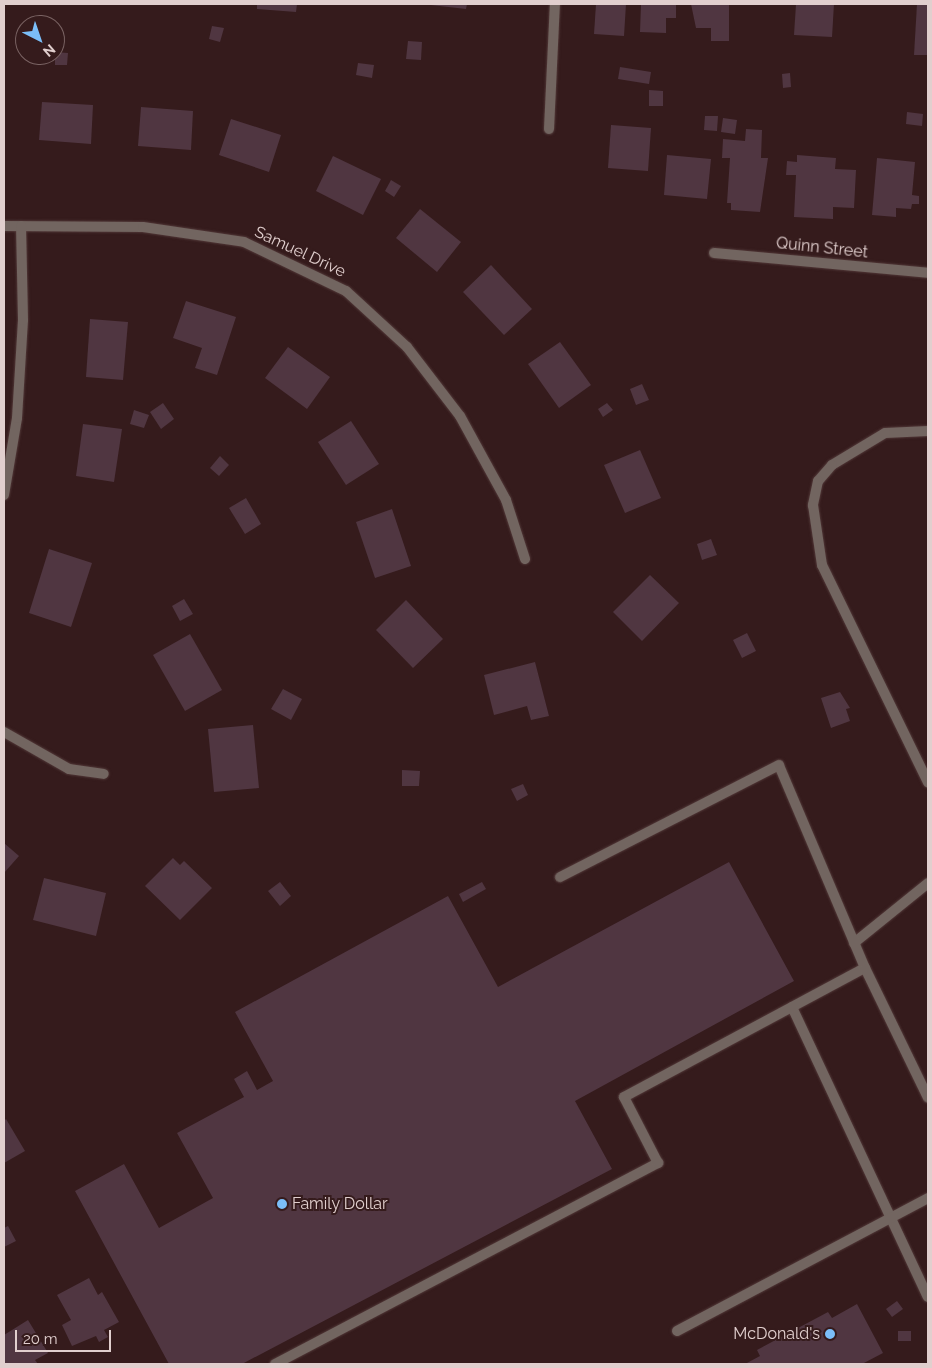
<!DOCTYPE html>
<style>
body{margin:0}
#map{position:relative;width:932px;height:1368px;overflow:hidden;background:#351b1c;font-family:Raleway,sans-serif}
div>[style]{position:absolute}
.building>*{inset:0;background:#503641}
.roads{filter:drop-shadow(0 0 1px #513838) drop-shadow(0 0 1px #513838)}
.service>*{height:10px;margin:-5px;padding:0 5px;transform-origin:5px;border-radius:5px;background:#726560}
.minor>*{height:10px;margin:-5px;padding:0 5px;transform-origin:5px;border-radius:5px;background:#726560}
.dots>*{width:14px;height:14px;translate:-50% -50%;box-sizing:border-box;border:2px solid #351b1c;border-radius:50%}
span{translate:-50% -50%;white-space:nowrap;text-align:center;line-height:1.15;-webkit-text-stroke:4px #351b1c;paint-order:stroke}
.street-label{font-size:16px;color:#e1cfce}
.poi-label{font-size:16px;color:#e1cfce}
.left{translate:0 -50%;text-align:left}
.right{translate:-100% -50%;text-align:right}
.frame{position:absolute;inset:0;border:5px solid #e1cfce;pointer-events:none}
.north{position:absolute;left:15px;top:15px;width:50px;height:50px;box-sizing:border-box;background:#351b1c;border:1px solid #7a6363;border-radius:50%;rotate:139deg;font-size:14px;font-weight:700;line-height:20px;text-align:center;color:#e1cfce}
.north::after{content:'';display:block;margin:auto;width:18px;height:22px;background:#7bbef8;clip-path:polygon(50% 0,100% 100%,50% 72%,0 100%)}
.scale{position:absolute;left:15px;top:1330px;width:96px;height:22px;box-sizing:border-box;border:2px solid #e1cfce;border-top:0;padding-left:6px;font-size:15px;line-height:18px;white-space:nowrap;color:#e1cfce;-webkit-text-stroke:4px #351b1c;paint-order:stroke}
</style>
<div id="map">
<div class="building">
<i style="clip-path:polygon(257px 4px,297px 4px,296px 12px,257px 9px)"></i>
<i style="clip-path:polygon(422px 4px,467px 4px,466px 9px)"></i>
<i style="clip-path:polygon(596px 4px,626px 4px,624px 36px,594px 34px)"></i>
<i style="clip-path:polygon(641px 4px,676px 4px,676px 18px,666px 18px,666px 33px,640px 32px)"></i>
<i style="clip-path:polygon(691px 4px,729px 4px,729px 41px,711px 41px,711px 28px,696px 28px)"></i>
<i style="clip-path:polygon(796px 4px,834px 4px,832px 37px,794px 35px)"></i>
<i style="clip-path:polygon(917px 4px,928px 4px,928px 55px,914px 55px)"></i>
<i style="clip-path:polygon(212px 26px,224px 28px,220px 42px,209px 39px)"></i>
<i style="clip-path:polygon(408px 41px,422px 42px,421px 60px,406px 59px)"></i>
<i style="clip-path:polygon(55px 52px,68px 53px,67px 65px,55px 65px)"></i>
<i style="clip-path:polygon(358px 63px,374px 65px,372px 78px,356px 75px)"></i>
<i style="clip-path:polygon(620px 67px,651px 72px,649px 84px,618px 79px)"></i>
<i style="clip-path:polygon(790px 73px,791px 87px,783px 88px,782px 74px)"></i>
<i style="clip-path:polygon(649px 90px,663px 91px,663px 106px,649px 106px)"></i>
<i style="clip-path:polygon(42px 102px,93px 105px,91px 144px,39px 140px)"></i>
<i style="clip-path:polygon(141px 107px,193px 111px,191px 150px,138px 146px)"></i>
<i style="clip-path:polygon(907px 112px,923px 114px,922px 126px,906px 124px)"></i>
<i style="clip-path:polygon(705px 116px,718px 116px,717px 131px,704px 130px)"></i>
<i style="clip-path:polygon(723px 118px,737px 120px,735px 134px,721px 132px)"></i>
<i style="clip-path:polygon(231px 119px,281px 135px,269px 172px,219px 155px)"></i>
<i style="clip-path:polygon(611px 125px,651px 128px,648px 171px,608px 168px)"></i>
<i style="clip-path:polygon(746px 129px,762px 130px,761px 158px,768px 158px,760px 212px,731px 210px,731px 203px,727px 203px,730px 158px,722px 158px,723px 139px,745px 141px)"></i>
<i style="clip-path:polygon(667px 155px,711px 159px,707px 199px,664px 195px)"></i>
<i style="clip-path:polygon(797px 155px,836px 158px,835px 169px,856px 170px,854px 208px,833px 207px,833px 219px,794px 217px,796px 175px,786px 175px,787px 161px,797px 162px)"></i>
<i style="clip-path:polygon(333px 156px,381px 179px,363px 215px,316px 191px)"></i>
<i style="clip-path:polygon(877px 158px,915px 162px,912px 195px,919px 196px,919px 204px,912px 204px,911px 209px,896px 208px,896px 217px,872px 215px)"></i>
<i style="clip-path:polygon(391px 180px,401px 186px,394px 197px,385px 191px)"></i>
<i style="clip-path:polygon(420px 209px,461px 242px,437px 272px,396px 238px)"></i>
<i style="clip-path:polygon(491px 265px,532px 309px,504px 335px,463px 292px)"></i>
<i style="clip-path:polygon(186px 301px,236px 317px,217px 375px,195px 368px,202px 348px,173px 338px)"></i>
<i style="clip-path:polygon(90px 319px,128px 322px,123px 380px,86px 377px)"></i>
<i style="clip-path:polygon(560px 342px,591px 385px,559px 408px,528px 364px)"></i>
<i style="clip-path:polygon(288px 347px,330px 377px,307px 409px,265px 378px)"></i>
<i style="clip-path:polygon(642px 384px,649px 400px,636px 405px,630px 389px)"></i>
<i style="clip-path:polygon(163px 403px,174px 419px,161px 429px,150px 412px)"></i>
<i style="clip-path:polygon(607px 403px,613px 410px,603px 417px,598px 409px)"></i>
<i style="clip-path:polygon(134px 410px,149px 415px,144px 428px,130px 424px)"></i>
<i style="clip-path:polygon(351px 421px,379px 464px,346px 485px,318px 442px)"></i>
<i style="clip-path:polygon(83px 424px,122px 429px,114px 482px,76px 476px)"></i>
<i style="clip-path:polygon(640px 450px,661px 498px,625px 513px,604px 465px)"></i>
<i style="clip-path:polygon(220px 456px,229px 465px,219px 476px,210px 468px)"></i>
<i style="clip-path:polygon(246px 498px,261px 524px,245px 534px,229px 508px)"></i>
<i style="clip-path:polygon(392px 509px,411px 566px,375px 578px,356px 522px)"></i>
<i style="clip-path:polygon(711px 539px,717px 555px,702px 560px,697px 544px)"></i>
<i style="clip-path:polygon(49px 549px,92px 563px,71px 627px,29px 613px)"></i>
<i style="clip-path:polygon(650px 575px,679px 603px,642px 641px,613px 612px)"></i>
<i style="clip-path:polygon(184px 599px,193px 614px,180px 621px,172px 606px)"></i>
<i style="clip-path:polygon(406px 600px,443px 639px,413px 668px,376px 630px)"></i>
<i style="clip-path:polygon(747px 633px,756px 651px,742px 658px,733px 640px)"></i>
<i style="clip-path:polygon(190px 634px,222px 690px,185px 711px,153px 655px)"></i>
<i style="clip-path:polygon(535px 662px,549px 716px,531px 720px,527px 706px,494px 715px,484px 675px)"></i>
<i style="clip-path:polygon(283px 689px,302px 699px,291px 720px,271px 709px)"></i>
<i style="clip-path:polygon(840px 692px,850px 708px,846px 709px,850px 721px,831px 728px,821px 698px)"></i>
<i style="clip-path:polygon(253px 725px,259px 788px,214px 792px,208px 729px)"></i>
<i style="clip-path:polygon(402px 770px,420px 771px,419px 786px,402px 786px)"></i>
<i style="clip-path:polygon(523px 784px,528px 795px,517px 801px,511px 789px)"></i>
<i style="clip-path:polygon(4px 843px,19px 856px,4px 873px)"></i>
<i style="clip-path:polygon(173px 858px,180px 865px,184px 861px,212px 888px,180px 920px,145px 886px)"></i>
<i style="clip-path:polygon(729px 862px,794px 981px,575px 1101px,612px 1169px,242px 1364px,169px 1364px,75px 1191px,124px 1164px,159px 1228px,213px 1198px,177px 1133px,244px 1097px,234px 1079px,247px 1071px,257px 1090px,273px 1081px,235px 1012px,448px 896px,498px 987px)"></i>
<i style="clip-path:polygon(44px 878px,106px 893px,96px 936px,33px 920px)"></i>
<i style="clip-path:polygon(280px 882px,291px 896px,280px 906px,268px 891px)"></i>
<i style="clip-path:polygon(482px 882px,486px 889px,463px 902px,459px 894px)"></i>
<i style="clip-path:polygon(6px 1119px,25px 1151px,4px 1163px,4px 1121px)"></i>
<i style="clip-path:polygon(8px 1226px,16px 1241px,4px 1247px,4px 1228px)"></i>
<i style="clip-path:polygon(89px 1278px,98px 1295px,102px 1292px,119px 1322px,104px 1330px,108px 1337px,99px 1342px,96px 1336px,72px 1346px,62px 1325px,71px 1320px,57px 1295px)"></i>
<i style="clip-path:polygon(897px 1301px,903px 1309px,892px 1317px,886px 1309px)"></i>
<i style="clip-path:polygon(857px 1304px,883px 1353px,862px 1364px,745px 1364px,760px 1356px,757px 1350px,828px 1312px,832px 1318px)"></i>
<i style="clip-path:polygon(28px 1320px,48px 1353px,35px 1360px,38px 1364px,4px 1364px,4px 1335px)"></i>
<i style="clip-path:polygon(898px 1331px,911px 1331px,911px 1341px,898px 1341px)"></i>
</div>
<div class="roads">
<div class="service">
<i style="left:928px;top:431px;width:43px;rotate:177.3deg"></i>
<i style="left:885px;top:433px;width:62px;rotate:148.9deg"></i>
<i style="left:832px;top:465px;width:21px;rotate:131deg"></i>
<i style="left:818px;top:481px;width:25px;rotate:102deg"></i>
<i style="left:813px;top:505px;width:61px;rotate:81.5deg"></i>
<i style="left:822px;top:565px;width:242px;rotate:64deg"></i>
<i style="left:854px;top:943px;width:95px;rotate:-39deg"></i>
<i style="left:792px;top:1007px;width:320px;rotate:64.9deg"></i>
<i style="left:677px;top:1331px;width:284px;rotate:-27.9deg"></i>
<i style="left:275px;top:1364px;width:433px;rotate:-27.7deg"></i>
<i style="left:658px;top:1163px;width:74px;rotate:-117.3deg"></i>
<i style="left:624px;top:1097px;width:273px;rotate:-28.2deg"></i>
<i style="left:865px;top:968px;width:220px;rotate:-113deg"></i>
<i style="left:779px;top:765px;width:246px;rotate:152.9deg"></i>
</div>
<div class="minor">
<i style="left:549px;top:129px;width:125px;rotate:-87.3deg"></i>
<i style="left:4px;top:226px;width:139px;rotate:0.4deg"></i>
<i style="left:143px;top:227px;width:102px;rotate:8.4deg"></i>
<i style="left:244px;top:242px;width:113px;rotate:25.7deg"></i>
<i style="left:346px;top:291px;width:83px;rotate:42.6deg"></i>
<i style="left:407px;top:347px;width:87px;rotate:52.5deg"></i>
<i style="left:460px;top:416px;width:96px;rotate:61.3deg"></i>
<i style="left:506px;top:500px;width:62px;rotate:72.1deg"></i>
<i style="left:714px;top:253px;width:215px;rotate:5.3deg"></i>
<i style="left:4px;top:495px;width:78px;rotate:-80.4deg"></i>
<i style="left:17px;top:418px;width:98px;rotate:-86.5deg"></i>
<i style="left:23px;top:320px;width:94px;rotate:-91.2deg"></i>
<i style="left:4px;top:732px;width:75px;rotate:29.6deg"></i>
<i style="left:69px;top:769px;width:35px;rotate:8deg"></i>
<i style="left:865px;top:968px;width:144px;rotate:64.1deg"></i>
</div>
</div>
<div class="dots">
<i style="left:282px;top:1204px;background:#7bbef8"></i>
<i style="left:830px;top:1334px;background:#7bbef8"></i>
</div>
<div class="street-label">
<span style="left:822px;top:248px;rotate:6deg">Quinn Street</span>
<span style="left:300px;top:252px;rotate:25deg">Samuel Drive</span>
</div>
<div class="poi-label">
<span class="left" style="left:292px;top:1204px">Family Dollar</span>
<span class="right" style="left:820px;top:1334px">McDonald's</span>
</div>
<div class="frame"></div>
<div class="north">N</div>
<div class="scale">20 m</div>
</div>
